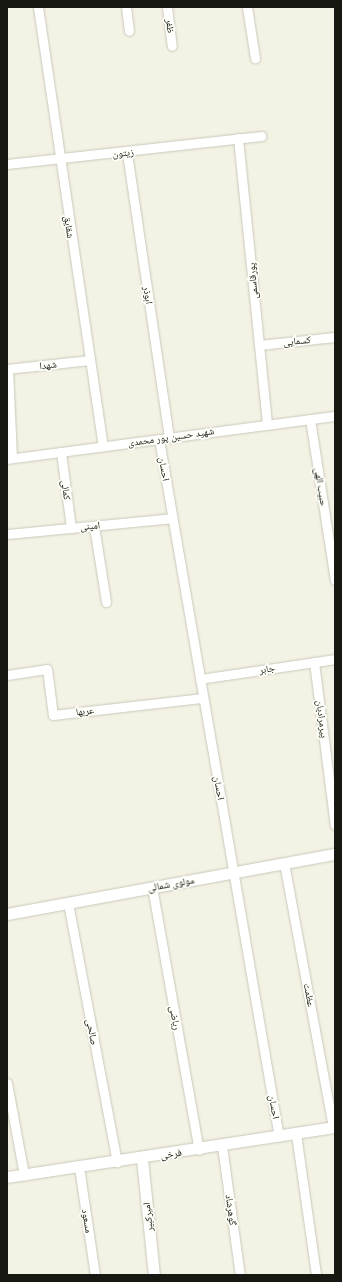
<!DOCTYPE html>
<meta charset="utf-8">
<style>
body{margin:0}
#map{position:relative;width:342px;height:1282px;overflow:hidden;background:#f3f2e4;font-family:"Noto Sans","Noto Naskh Arabic",sans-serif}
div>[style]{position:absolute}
.roads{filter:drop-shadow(0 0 1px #c9c8bb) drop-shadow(0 0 1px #c9c8bb)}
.minor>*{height:9px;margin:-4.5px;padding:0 4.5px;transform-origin:4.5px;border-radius:4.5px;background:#fff}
.tertiary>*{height:11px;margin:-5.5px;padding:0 5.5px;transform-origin:5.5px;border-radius:5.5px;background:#fff}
span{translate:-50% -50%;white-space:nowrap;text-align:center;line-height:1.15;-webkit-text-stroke:3.5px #fffff9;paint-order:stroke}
.street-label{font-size:10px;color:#181813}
.frame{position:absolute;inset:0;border:8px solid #181813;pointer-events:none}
</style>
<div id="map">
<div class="roads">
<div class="minor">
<i style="left:38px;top:7px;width:444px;rotate:81.6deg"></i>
<i style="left:126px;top:7px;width:24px;rotate:83deg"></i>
<i style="left:167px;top:7px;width:39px;rotate:83deg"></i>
<i style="left:247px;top:7px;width:52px;rotate:81.1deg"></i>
<i style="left:238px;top:138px;width:288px;rotate:84.2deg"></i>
<i style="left:127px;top:153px;width:287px;rotate:81.6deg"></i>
<i style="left:7px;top:164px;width:256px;rotate:-6.3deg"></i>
<i style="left:259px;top:345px;width:76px;rotate:-6deg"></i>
<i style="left:7px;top:369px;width:83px;rotate:-6.2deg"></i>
<i style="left:8px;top:369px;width:89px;rotate:87.4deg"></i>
<i style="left:310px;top:419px;width:163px;rotate:81.2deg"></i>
<i style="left:159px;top:439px;width:708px;rotate:80.25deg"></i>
<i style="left:61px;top:452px;width:77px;rotate:82.5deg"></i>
<i style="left:7px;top:459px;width:331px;rotate:-7.5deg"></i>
<i style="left:94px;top:526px;width:77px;rotate:81deg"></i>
<i style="left:7px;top:534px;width:166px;rotate:-5.5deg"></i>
<i style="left:314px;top:662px;width:164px;rotate:82.7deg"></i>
<i style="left:7px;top:675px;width:40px;rotate:-8.5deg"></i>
<i style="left:47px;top:669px;width:46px;rotate:82.6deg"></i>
<i style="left:53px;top:715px;width:151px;rotate:-6.5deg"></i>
<i style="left:200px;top:679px;width:136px;rotate:-8.4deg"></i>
<i style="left:284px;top:863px;width:269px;rotate:79.5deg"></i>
<i style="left:152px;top:887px;width:267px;rotate:79.9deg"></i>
<i style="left:68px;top:903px;width:264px;rotate:79.3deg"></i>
<i style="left:7px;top:1083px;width:94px;rotate:79.5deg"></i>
<i style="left:296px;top:1134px;width:142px;rotate:81.9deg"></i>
<i style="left:222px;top:1146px;width:130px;rotate:82.1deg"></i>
<i style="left:79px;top:1167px;width:109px;rotate:81.6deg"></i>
</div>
<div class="tertiary">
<i style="left:7px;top:914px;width:333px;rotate:-10.4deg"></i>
<i style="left:142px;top:1159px;width:117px;rotate:84.1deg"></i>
<i style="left:7px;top:1177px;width:332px;rotate:-8.7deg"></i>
</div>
</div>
<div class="street-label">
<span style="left:170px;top:26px;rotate:83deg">ظفر</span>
<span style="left:123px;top:153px;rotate:-6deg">زیتون</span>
<span style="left:69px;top:227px;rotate:81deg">شقایق</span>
<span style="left:253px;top:281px;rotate:-95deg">پورقاسمی</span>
<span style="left:148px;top:295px;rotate:82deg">ابوذر</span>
<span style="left:297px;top:341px;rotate:-6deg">کسمایی</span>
<span style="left:48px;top:365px;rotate:-6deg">شهدا</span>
<span style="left:171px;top:437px;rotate:-8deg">شهید حسین پور محمدی</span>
<span style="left:164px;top:469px;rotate:80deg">احسان</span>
<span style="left:321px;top:487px;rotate:81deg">حبیب الهی</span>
<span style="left:66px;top:490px;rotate:82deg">کمالی</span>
<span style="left:90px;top:526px;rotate:-6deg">امینی</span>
<span style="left:267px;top:669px;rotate:-9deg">جابر</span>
<span style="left:85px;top:711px;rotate:-6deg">عربها</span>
<span style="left:322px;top:719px;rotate:83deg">پیرمرادیان</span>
<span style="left:219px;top:788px;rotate:80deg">احسان</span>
<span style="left:171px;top:884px;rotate:-10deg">مولوی شمالی</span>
<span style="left:309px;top:995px;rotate:80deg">عظمت</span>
<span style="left:175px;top:1018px;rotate:80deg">ریاضی</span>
<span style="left:92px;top:1032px;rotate:79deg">صالحی</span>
<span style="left:274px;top:1107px;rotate:80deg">احسان</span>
<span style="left:171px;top:1154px;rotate:-9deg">فرخی</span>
<span style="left:231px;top:1210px;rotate:82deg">گوهرشاد</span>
<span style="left:148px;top:1217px;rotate:-96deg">امیرکبیر</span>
<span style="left:87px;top:1221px;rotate:81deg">مسعود</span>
</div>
<div class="frame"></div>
</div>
